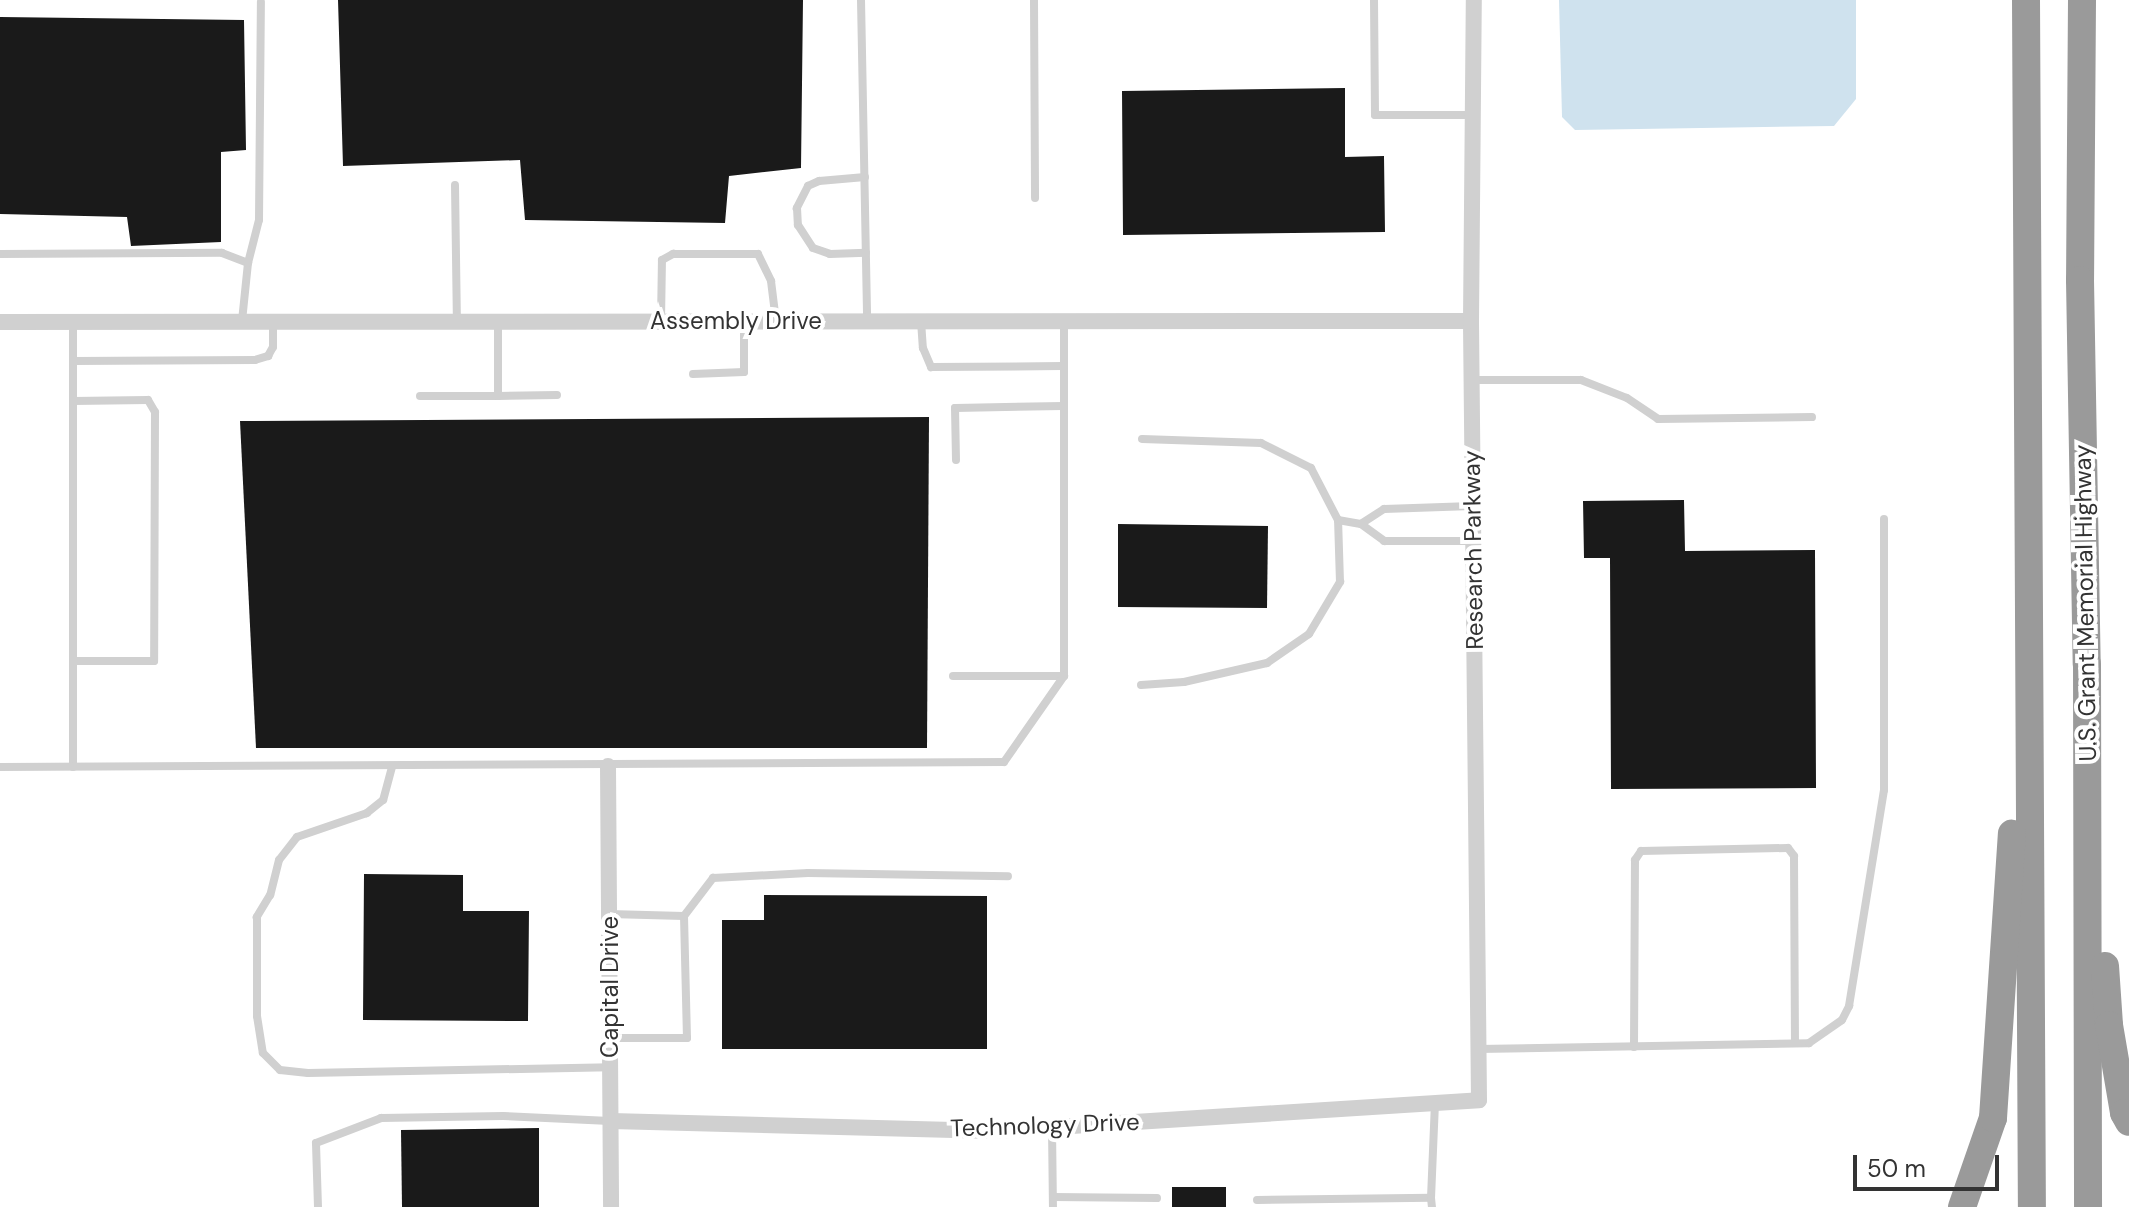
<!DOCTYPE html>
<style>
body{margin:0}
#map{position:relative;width:2129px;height:1207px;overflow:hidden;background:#fff;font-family:"DM Sans",sans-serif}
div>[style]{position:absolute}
.water>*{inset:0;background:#cfe2ee}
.building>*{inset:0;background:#1a1a1a}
.lane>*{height:8px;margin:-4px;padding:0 4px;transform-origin:4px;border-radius:4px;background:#d0d0d0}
.street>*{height:16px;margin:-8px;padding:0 8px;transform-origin:8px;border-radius:8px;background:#d0d0d0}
.highway>*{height:28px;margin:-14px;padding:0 14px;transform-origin:14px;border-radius:14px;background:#9a9a9a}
span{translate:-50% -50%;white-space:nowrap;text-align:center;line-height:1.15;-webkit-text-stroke:8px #fff;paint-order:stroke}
.street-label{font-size:24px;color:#333}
.scale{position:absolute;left:1853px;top:1155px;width:146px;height:36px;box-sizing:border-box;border:4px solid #333;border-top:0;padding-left:10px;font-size:24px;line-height:28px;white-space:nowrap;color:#333;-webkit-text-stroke:6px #fff;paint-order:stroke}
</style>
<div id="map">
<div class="water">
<i style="clip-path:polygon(1559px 0,1856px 0,1856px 99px,1834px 126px,1575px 130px,1562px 117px)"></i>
</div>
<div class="building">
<i style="clip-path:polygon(338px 0,803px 0,801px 168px,729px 176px,725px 223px,525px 220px,520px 160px,343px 166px)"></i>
<i style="clip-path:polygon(0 17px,244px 20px,246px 150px,221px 152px,221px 242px,131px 246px,127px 217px,0 214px)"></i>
<i style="clip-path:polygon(1345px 88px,1345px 157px,1384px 156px,1385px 232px,1123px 235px,1122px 91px)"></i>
<i style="clip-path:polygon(929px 417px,927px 748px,256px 748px,240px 421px)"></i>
<i style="clip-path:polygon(1684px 500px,1685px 551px,1815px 550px,1816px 788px,1611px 789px,1610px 558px,1584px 558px,1583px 501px)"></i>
<i style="clip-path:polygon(1118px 524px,1268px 526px,1267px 608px,1118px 607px)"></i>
<i style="clip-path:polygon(364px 874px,463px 875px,463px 911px,529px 911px,528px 1021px,363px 1020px)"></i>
<i style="clip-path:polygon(764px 895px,987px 896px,987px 1049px,722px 1049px,722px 920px,764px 920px)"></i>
<i style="clip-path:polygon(539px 1128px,539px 1207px,402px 1207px,401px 1130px)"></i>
<i style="clip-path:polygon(1172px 1187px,1226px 1187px,1226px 1207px,1172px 1207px)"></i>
</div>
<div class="lane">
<i style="left:861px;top:0;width:321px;rotate:88.9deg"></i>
<i style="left:1034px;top:0;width:198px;rotate:89.7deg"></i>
<i style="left:1374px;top:0;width:115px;rotate:89.5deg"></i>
<i style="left:1375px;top:115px;width:98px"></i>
<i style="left:865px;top:177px;width:46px;rotate:175deg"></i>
<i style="left:819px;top:181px;width:12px;rotate:156deg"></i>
<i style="left:808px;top:186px;width:25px;rotate:117deg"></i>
<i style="left:797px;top:208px;width:17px;rotate:87deg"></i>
<i style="left:798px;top:225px;width:27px;rotate:57deg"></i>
<i style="left:813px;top:248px;width:18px;rotate:19deg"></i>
<i style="left:830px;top:254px;width:36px;rotate:-2deg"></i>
<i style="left:455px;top:185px;width:136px;rotate:89.2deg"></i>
<i style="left:0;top:254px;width:222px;rotate:-0.3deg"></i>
<i style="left:222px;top:253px;width:28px;rotate:21deg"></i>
<i style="left:242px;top:321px;width:58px;rotate:-84.1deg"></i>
<i style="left:248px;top:263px;width:44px;rotate:-75.7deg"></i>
<i style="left:259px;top:220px;width:218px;rotate:-89.5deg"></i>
<i style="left:661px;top:321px;width:61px;rotate:-89.1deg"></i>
<i style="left:662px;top:260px;width:13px;rotate:-29deg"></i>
<i style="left:673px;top:254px;width:85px"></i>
<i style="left:758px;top:254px;width:30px;rotate:64deg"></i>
<i style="left:771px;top:281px;width:40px;rotate:82.9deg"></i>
<i style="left:921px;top:321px;width:27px;rotate:86deg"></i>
<i style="left:923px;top:348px;width:21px;rotate:67deg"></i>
<i style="left:931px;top:367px;width:131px;rotate:-0.4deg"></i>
<i style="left:73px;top:322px;width:445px;rotate:90deg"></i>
<i style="left:73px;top:361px;width:182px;rotate:-0.3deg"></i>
<i style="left:255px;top:360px;width:14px;rotate:-17deg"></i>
<i style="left:268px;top:356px;width:10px;rotate:-61deg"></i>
<i style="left:273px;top:347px;width:25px;rotate:-90deg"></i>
<i style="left:693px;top:374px;width:51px;rotate:-2.2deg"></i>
<i style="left:744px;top:372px;width:50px;rotate:-90deg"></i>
<i style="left:1472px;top:380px;width:109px"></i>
<i style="left:1581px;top:380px;width:49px;rotate:21.4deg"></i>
<i style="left:1627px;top:398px;width:37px;rotate:34deg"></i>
<i style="left:1658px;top:419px;width:154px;rotate:-0.7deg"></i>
<i style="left:420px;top:396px;width:78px"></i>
<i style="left:498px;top:396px;width:74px;rotate:-90deg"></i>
<i style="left:498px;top:396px;width:59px;rotate:-1deg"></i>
<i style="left:73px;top:401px;width:75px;rotate:-0.8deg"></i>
<i style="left:148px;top:400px;width:14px;rotate:60deg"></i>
<i style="left:155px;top:412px;width:249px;rotate:90.2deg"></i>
<i style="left:154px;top:661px;width:81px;rotate:180deg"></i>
<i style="left:1142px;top:439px;width:119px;rotate:1.9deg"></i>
<i style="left:1261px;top:443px;width:56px;rotate:26.6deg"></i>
<i style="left:1311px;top:468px;width:59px;rotate:62.6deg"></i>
<i style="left:1338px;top:520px;width:23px;rotate:10deg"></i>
<i style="left:956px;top:460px;width:52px;rotate:-91.1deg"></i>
<i style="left:955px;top:408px;width:108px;rotate:-1.1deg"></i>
<i style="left:1472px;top:506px;width:88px;rotate:178deg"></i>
<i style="left:1384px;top:509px;width:27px;rotate:147deg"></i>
<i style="left:1361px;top:524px;width:29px;rotate:36deg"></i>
<i style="left:1384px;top:541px;width:89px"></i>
<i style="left:953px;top:676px;width:111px"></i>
<i style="left:1064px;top:676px;width:355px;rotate:-90deg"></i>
<i style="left:1141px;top:685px;width:43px;rotate:-4deg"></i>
<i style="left:1184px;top:682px;width:85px;rotate:-12.9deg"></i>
<i style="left:1267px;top:663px;width:51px;rotate:-34.6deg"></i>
<i style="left:1309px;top:634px;width:61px;rotate:-59.2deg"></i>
<i style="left:1340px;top:582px;width:62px;rotate:-91.8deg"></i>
<i style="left:0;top:767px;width:1004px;rotate:-0.29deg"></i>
<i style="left:1004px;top:762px;width:105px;rotate:-55.1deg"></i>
<i style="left:392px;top:767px;width:34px;rotate:105deg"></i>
<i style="left:383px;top:800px;width:21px;rotate:141deg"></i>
<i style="left:367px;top:813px;width:74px;rotate:161.1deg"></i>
<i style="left:297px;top:837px;width:29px;rotate:128deg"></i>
<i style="left:279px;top:860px;width:36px;rotate:104deg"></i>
<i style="left:270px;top:895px;width:26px;rotate:121deg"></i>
<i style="left:257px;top:917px;width:99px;rotate:90deg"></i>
<i style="left:257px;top:1016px;width:37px;rotate:81deg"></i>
<i style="left:263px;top:1053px;width:24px;rotate:45deg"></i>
<i style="left:280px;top:1070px;width:28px;rotate:6deg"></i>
<i style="left:308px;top:1073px;width:302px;rotate:-1.1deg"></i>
<i style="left:609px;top:914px;width:75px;rotate:1.5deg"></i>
<i style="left:684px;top:916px;width:122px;rotate:88.6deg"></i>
<i style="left:687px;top:1038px;width:77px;rotate:180deg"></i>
<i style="left:684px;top:916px;width:48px;rotate:-52.7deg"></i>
<i style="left:713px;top:878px;width:95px;rotate:-3deg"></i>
<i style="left:808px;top:873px;width:200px;rotate:0.9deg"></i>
<i style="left:1634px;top:1047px;width:187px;rotate:-89.7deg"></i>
<i style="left:1635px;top:860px;width:11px;rotate:-56deg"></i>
<i style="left:1641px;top:851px;width:147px;rotate:-1.2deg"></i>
<i style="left:1788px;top:848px;width:10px;rotate:53deg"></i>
<i style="left:1794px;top:856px;width:187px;rotate:89.7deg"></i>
<i style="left:1478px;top:1049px;width:331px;rotate:-1deg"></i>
<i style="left:1809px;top:1043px;width:40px;rotate:-34.9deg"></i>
<i style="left:1842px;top:1020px;width:16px;rotate:-63deg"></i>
<i style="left:1849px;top:1006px;width:219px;rotate:-80.8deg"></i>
<i style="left:1884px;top:790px;width:271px;rotate:-90deg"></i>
<i style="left:1052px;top:1128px;width:79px;rotate:89.3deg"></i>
<i style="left:1053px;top:1197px;width:104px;rotate:0.6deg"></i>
<i style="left:1431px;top:1198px;width:95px;rotate:-87.6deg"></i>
<i style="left:1257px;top:1200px;width:174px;rotate:-0.7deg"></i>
<i style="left:1431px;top:1198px;width:9px;rotate:84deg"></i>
<i style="left:318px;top:1207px;width:64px;rotate:-91.8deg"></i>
<i style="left:316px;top:1143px;width:70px;rotate:-21deg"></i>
<i style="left:381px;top:1118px;width:122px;rotate:-0.9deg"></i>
<i style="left:503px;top:1116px;width:107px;rotate:2.7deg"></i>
</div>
<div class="street">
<i style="left:0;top:322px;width:1471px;rotate:-0.04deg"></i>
<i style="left:608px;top:766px;width:441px;rotate:89.6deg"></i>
<i style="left:611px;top:1121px;width:381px;rotate:1.5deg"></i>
<i style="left:992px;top:1131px;width:488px;rotate:-3.6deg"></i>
<i style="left:1479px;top:1100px;width:779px;rotate:-90.59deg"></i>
<i style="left:1471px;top:321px;width:321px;rotate:-89.5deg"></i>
</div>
<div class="highway">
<i style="left:2026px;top:0;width:1207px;rotate:89.72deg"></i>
<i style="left:2082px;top:0;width:280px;rotate:90.4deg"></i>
<i style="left:2080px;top:280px;width:384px;rotate:89deg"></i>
<i style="left:2087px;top:664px;width:543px;rotate:89.89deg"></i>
<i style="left:2105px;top:966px;width:59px;rotate:86.1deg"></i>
<i style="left:2109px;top:1025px;width:89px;rotate:80.3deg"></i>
<i style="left:2124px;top:1113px;width:10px;rotate:61deg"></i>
<i style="left:1962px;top:1207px;width:94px;rotate:-70.8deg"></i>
<i style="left:1993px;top:1118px;width:285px;rotate:-86.2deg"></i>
</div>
<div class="street-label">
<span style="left:736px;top:321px">Assembly Drive</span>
<span style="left:1473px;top:550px;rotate:-91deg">Research Parkway</span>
<span style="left:2085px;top:603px;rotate:-91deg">U.S. Grant Memorial Highway</span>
<span style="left:610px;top:987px;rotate:-90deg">Capital Drive</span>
<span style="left:1045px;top:1125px;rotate:-2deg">Technology Drive</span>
</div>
<div class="scale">50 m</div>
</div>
